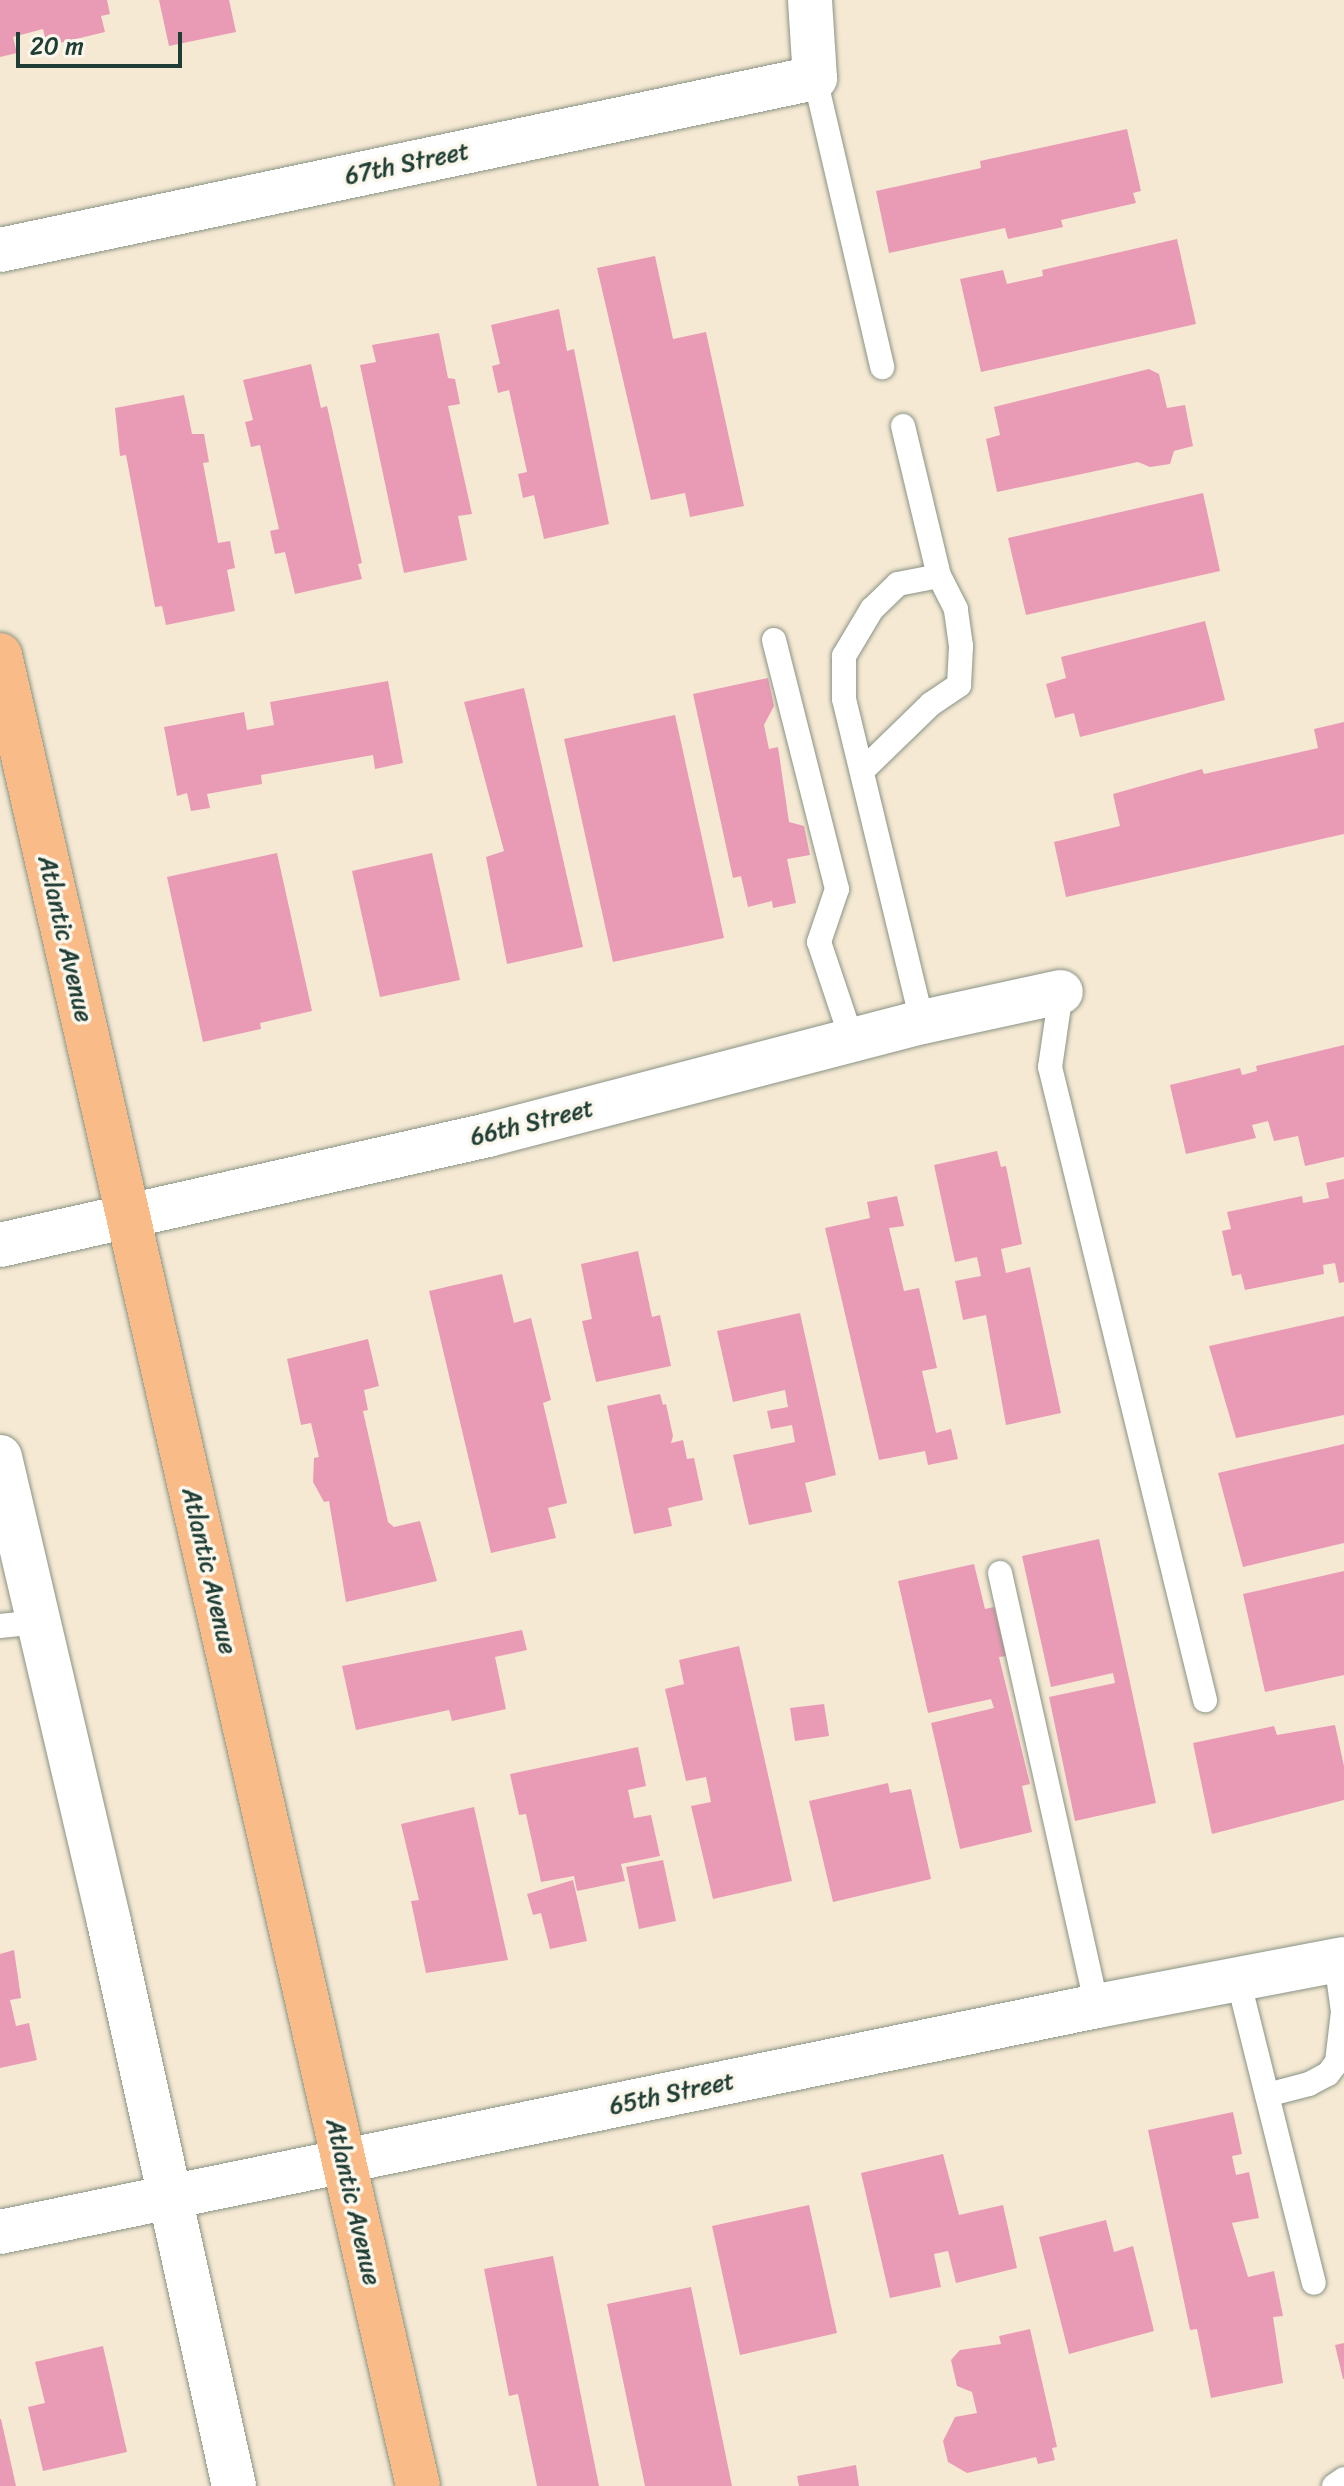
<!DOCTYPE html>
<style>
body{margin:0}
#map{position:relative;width:1344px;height:2486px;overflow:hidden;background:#f5e9d3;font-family:Sriracha,sans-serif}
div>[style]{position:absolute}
.building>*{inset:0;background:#e99bb5}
.roads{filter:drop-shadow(0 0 2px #8a9384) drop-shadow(0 0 2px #8a9384)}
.service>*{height:24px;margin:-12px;padding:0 12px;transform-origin:12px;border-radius:12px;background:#fff}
.minor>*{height:44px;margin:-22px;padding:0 22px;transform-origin:22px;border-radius:22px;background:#fff}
.trunk>*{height:44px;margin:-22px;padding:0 22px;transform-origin:22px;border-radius:22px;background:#f9bc89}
span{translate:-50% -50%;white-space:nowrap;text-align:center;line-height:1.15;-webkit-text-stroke:7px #fbf7ec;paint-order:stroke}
.street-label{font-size:24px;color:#1f3d34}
.scale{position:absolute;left:16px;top:32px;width:166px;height:36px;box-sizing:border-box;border:4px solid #1f3d34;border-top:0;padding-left:10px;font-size:24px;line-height:28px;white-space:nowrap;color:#1f3d34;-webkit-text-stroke:6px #fbf7ec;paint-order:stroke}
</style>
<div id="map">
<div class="building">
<i style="clip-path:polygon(0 0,107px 0,110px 14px,101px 16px,105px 32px,47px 46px,43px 29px,13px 37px,17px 53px,0 57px)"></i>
<i style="clip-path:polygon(159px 0,229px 0,236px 32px,169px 46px)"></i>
<i style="clip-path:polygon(1127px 129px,1141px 191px,1133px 193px,1136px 203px,1061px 220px,1063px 227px,1008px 239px,1005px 228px,889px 253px,876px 191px,981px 168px,980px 161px)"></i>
<i style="clip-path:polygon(1177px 239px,1196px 324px,981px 372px,960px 279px,1003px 270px,1007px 284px,1043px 276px,1042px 270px)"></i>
<i style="clip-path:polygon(655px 256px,673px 339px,706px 332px,744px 506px,690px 517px,685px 493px,651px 500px,597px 268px)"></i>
<i style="clip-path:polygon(559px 309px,567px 351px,574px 349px,609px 524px,544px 539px,534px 495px,523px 498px,518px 474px,527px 472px,509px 390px,498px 393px,492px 366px,500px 364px,491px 325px)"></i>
<i style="clip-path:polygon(439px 333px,448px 378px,455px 379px,460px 404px,448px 406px,472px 514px,458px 516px,467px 560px,404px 573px,360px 365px,376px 362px,372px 345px)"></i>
<i style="clip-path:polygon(311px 364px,321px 408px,327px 406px,362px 563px,358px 564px,362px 579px,295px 594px,285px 552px,275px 554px,270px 531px,279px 529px,260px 445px,251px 447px,245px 422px,253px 420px,243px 380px)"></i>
<i style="clip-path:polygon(1149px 369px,1159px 374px,1167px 408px,1185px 405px,1193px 446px,1174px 451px,1170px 464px,1150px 467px,1138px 462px,997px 492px,986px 439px,1000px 435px,994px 407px)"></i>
<i style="clip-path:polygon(184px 395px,192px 434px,204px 434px,209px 462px,203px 463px,218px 543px,230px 541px,235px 568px,227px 570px,235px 611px,166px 625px,162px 606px,155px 607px,126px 455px,120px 456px,115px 408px)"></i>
<i style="clip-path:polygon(1203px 493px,1220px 571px,1026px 615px,1008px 538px)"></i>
<i style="clip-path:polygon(1205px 621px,1225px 700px,1080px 737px,1074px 713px,1055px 718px,1046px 684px,1066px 678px,1061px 657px)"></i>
<i style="clip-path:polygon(768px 678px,774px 706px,764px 725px,769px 749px,778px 747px,789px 822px,804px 826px,810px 855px,787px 859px,796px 903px,773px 908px,772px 901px,748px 907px,741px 876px,733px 878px,693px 694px)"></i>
<i style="clip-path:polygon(388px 681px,403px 763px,375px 769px,373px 755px,261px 775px,262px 784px,207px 794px,210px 808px,191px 811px,187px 793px,177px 796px,164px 727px,244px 712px,247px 730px,274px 725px,270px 702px)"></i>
<i style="clip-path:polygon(524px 688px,583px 947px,507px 964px,486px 857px,504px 851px,464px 702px)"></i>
<i style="clip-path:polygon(675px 715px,724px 938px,613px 962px,564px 739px)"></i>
<i style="clip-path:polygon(1344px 722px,1344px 834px,1066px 897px,1054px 842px,1120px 826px,1113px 794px,1202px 769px,1204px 774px,1318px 748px,1314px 729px)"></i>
<i style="clip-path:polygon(277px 853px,312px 1011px,260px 1023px,261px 1029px,203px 1042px,167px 877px)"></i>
<i style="clip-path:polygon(432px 853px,460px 980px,380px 997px,352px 871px)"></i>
<i style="clip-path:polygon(1344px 1045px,1344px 1157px,1305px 1166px,1298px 1136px,1274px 1141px,1268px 1121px,1252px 1125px,1256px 1138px,1186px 1154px,1170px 1085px,1240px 1068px,1242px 1075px,1257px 1071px,1256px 1066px)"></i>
<i style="clip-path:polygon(997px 1151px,1001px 1167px,1006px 1166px,1022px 1244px,1001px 1249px,1006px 1273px,1030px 1267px,1061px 1413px,1006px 1425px,986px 1315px,963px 1320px,955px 1281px,981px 1276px,977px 1257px,955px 1262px,934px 1165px)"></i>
<i style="clip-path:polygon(1344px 1179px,1344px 1282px,1339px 1283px,1335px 1263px,1323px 1265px,1324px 1274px,1245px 1290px,1241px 1274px,1232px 1276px,1222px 1231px,1231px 1229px,1227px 1212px,1302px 1196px,1303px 1203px,1329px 1198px,1326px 1183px)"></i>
<i style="clip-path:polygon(897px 1196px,904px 1226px,889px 1228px,904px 1291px,919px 1288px,937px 1368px,922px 1371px,936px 1433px,951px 1429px,958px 1459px,928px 1465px,925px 1451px,879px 1460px,825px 1228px,870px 1218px,867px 1202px)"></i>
<i style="clip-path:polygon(638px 1251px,652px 1317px,660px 1315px,671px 1366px,596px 1382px,582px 1321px,592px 1319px,581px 1264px)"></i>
<i style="clip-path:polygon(502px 1274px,514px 1323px,531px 1318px,551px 1400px,543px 1403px,567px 1503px,548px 1508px,556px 1538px,491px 1553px,429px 1291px)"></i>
<i style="clip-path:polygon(800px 1313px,836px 1475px,805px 1483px,812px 1512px,749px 1525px,733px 1455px,795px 1442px,792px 1425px,771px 1429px,767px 1411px,788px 1407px,785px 1390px,733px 1402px,717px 1331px)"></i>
<i style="clip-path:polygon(1344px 1316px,1344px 1415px,1236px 1438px,1209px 1346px)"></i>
<i style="clip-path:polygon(368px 1339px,379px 1386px,364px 1390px,368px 1410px,363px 1411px,388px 1522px,394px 1527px,420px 1521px,437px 1581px,346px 1602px,329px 1501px,324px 1502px,313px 1482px,314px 1458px,319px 1457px,311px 1423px,301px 1425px,287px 1359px)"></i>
<i style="clip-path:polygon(660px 1394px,663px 1405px,666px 1404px,673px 1436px,671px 1443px,683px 1440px,687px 1459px,694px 1458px,703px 1500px,668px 1508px,672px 1526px,634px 1534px,607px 1406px)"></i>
<i style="clip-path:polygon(1344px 1444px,1344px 1543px,1243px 1567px,1218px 1473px)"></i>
<i style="clip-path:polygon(1099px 1539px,1156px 1803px,1075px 1821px,1049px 1697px,1115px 1683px,1113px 1673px,1051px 1687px,1022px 1556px)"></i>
<i style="clip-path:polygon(974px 1564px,985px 1609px,994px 1607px,1006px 1656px,999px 1657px,1030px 1784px,1022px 1786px,1032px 1832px,960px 1849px,931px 1723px,994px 1708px,991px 1699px,928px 1713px,898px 1581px)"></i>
<i style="clip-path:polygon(1344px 1571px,1344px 1675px,1265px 1692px,1243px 1594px)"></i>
<i style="clip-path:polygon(522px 1630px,527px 1650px,495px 1657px,506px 1709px,452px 1721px,449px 1710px,356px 1730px,342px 1666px)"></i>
<i style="clip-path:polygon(739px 1646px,792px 1881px,713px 1899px,691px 1806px,711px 1802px,706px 1777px,686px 1781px,665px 1689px,684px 1684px,679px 1660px)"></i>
<i style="clip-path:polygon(824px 1704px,829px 1736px,795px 1741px,790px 1708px)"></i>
<i style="clip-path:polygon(1335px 1725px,1344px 1766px,1344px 1800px,1212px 1834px,1193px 1743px,1274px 1726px,1277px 1735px)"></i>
<i style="clip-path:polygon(638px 1747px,646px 1786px,628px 1790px,634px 1818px,651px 1815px,660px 1856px,621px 1864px,625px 1881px,577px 1891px,574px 1876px,541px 1882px,526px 1814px,519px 1815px,510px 1774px)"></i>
<i style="clip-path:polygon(888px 1783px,890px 1793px,911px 1789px,931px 1879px,833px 1902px,809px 1801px)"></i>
<i style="clip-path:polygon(474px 1807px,508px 1960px,426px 1973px,411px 1901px,419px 1900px,401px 1824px)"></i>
<i style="clip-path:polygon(663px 1860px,676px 1921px,639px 1929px,626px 1867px)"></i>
<i style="clip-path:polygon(573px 1880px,587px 1941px,550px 1949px,541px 1913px,533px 1915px,527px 1894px)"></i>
<i style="clip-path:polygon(14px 1950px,21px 1998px,10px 2000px,16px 2026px,29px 2023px,37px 2060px,0 2068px,0 1954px)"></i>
<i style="clip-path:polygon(1233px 2112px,1242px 2154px,1232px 2156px,1236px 2175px,1249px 2172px,1259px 2218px,1232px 2223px,1248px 2277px,1274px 2271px,1283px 2316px,1273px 2317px,1283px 2383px,1211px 2398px,1197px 2329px,1190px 2330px,1148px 2130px)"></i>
<i style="clip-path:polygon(943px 2154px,959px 2215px,1003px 2205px,1017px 2268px,956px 2283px,948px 2251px,934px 2254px,941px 2287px,890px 2298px,861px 2173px)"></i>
<i style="clip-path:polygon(809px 2205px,837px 2333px,740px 2355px,712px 2226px)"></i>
<i style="clip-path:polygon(1106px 2220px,1114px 2252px,1133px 2246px,1154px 2331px,1069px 2354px,1039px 2237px)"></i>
<i style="clip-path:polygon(553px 2256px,599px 2486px,537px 2486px,518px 2394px,509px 2396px,484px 2269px)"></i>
<i style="clip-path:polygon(691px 2287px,732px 2486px,645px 2486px,607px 2304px)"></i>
<i style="clip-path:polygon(1030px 2329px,1057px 2447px,1052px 2448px,1055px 2460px,1038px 2464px,1036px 2457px,967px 2473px,948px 2462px,943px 2441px,955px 2417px,977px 2413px,972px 2392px,957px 2386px,951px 2360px,960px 2350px,1001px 2344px,999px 2336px)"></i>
<i style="clip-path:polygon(1344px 2343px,1344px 2379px,1343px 2379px,1335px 2345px)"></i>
<i style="clip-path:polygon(103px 2346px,127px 2452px,43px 2471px,28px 2407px,45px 2403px,35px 2362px)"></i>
<i style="clip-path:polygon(0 2419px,1px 2419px,16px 2486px,0 2486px)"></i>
<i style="clip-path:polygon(856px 2465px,859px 2486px,799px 2486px,797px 2476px)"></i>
</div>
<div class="roads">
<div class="service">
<i style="left:815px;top:78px;width:297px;rotate:76.9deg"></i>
<i style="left:903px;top:426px;width:154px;rotate:76.5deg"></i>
<i style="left:774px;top:640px;width:257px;rotate:75.8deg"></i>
<i style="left:837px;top:889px;width:56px;rotate:108.8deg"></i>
<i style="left:819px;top:942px;width:107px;rotate:71.4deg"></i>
<i style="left:862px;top:771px;width:96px;rotate:-44.2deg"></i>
<i style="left:931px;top:704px;width:34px;rotate:-34deg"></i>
<i style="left:959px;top:685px;width:39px;rotate:-87deg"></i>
<i style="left:961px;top:646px;width:37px;rotate:-98deg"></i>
<i style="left:956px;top:609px;width:37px;rotate:-117deg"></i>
<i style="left:939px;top:576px;width:42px;rotate:169deg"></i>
<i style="left:898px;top:584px;width:36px;rotate:136deg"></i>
<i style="left:872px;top:609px;width:55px;rotate:120.8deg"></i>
<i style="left:844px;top:656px;width:43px;rotate:90deg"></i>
<i style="left:844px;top:699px;width:332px;rotate:76.4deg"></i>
<i style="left:1061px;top:992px;width:76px;rotate:98.3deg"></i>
<i style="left:1050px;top:1067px;width:652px;rotate:76.24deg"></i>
<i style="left:1000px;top:1573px;width:444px;rotate:77.4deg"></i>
<i style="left:0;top:1626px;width:38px;rotate:-6deg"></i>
<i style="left:1238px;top:1979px;width:313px;rotate:76deg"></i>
<i style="left:1267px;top:2095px;width:43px;rotate:-14.7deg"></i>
<i style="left:1309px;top:2084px;width:21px;rotate:-28deg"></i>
<i style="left:1328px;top:2074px;width:15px;rotate:-53deg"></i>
<i style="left:1337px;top:2062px;width:50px;rotate:-83.2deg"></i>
<i style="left:1343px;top:2012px;width:51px;rotate:-97.8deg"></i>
<i style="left:1334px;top:2486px;width:12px;rotate:-35deg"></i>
</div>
<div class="minor">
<i style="left:0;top:250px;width:833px;rotate:-11.92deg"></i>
<i style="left:815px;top:78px;width:78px;rotate:-93.7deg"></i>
<i style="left:0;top:1245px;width:500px;rotate:-12.7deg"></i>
<i style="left:488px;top:1135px;width:448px;rotate:-14.6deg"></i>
<i style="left:922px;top:1022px;width:142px;rotate:-12.2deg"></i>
<i style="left:0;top:1457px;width:478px;rotate:76.8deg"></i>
<i style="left:109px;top:1922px;width:578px;rotate:77.5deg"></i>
<i style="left:0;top:2232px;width:1120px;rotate:-11.64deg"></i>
<i style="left:1097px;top:2006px;width:251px;rotate:-10.8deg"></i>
</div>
<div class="trunk">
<i style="left:0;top:655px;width:1878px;rotate:77.14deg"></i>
</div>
</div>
<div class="street-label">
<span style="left:407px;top:164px;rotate:-12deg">67th Street</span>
<span style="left:65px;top:939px;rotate:77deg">Atlantic Avenue</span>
<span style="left:532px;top:1123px;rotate:-14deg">66th Street</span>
<span style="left:209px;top:1571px;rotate:77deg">Atlantic Avenue</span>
<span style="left:672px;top:2094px;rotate:-12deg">65th Street</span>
<span style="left:353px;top:2202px;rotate:77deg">Atlantic Avenue</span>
</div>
<div class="scale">20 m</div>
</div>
